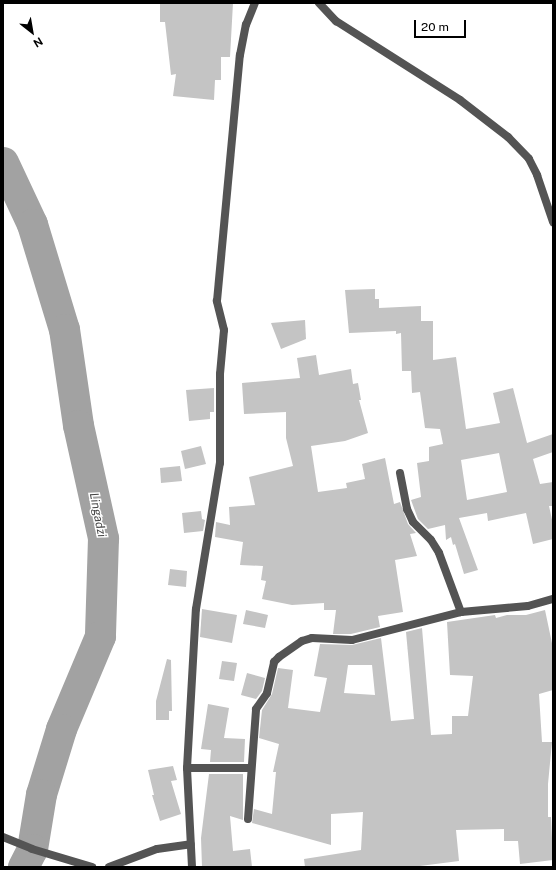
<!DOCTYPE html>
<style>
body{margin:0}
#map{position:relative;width:556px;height:870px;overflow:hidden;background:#fff;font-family:"Public Sans",sans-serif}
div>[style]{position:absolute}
.river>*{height:31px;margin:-15.5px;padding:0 15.5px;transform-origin:15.5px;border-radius:15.5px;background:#a2a2a2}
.building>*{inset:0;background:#c4c4c4}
.minor>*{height:8px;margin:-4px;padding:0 4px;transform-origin:4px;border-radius:4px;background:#545454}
span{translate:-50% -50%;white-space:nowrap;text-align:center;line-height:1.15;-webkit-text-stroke:3px #fff;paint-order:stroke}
.water-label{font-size:12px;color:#434343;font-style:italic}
.frame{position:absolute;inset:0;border:4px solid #000;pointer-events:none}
.north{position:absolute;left:12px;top:12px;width:40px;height:40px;-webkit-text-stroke:3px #fff;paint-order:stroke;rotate:149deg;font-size:11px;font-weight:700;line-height:16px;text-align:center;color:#000}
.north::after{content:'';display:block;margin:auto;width:14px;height:18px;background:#000;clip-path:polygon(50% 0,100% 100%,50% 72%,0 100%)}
.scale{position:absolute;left:414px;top:20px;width:52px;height:18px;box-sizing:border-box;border:2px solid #000;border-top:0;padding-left:5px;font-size:12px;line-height:14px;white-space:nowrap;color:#000;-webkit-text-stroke:3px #fff;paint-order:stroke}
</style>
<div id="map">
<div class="river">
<i style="left:3px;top:162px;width:68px;rotate:64.9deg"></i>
<i style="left:32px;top:224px;width:110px;rotate:73.1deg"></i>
<i style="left:64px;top:329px;width:97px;rotate:81.7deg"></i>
<i style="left:78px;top:425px;width:116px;rotate:77.5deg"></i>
<i style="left:103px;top:538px;width:98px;rotate:91.8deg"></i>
<i style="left:100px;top:636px;width:101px;rotate:112.8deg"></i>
<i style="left:61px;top:729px;width:68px;rotate:107.1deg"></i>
<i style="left:41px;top:794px;width:56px;rotate:99.3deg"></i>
<i style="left:32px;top:849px;width:20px;rotate:117deg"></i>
</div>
<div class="building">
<i style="clip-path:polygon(160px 3px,233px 3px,230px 57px,221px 57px,221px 80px,215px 80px,214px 100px,173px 96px,176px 74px,171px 75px,165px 22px,160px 22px)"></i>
<i style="clip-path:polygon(evenodd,375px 289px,375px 299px,379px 299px,379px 308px,421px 306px,421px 321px,433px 321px,433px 360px,456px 357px,466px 429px,500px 423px,493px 393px,513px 388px,527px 443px,553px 434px,553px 452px,533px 459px,540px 484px,553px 482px,553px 506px,549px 506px,553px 524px,553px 539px,533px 544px,526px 513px,488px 521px,487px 513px,459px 518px,478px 570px,464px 574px,455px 544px,453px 545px,451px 537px,446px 540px,445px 525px,428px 529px,418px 519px,411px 500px,421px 497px,417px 463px,429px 461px,429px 447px,443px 444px,440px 429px,425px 428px,420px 392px,412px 393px,411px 371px,402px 371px,401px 333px,396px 334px,396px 331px,349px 333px,345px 290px,375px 289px,499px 453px,507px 492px,467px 500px,461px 460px,499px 453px)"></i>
<i style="clip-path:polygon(305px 320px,306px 339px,281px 349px,271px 323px)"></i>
<i style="clip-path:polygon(316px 355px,319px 375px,351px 369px,353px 384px,358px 383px,361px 400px,359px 400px,368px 433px,345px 441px,311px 446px,318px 492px,347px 488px,346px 483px,365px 479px,362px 464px,385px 458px,394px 504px,400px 502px,408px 524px,416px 533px,410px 534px,417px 556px,395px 560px,403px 612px,378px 616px,380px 627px,351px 634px,333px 634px,336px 610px,324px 610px,324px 603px,292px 605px,262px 599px,266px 581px,261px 580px,263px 566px,240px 565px,243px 542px,215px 537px,216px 522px,230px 525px,229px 507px,255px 505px,249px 477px,293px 466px,286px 438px,286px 412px,244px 414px,242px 383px,300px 378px,297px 358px)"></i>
<i style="clip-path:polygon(214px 388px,214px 412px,210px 412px,210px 419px,189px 421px,186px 390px)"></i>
<i style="clip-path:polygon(201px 446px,206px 464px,185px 469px,181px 451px)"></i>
<i style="clip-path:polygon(180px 466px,182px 481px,161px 483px,160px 468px)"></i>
<i style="clip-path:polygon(201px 511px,202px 519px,205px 520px,203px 531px,184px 533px,182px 513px)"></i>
<i style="clip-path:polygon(170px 569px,187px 571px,186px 587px,168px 585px)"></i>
<i style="clip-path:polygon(202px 609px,237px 615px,232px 643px,200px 637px)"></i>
<i style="clip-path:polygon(246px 610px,268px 615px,265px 628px,243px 624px)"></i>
<i style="clip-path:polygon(evenodd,545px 610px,553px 648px,553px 690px,539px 694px,542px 742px,552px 742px,548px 784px,548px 817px,551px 817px,553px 860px,520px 864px,518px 841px,504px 841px,504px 829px,456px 830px,459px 861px,412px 867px,305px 867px,304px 859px,361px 850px,363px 812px,331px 814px,331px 845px,252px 823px,254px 809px,272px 814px,276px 772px,273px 772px,279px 744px,259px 738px,262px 710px,272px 694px,278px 668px,293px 670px,288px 708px,320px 712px,327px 678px,314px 676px,320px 644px,352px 645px,381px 638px,391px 721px,414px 719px,406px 632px,422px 628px,431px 735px,452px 734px,452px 716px,468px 716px,473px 676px,450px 675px,447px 622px,495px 615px,496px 618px,507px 615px,526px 615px,545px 610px,348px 665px,372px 665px,375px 695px,344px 693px,348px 665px)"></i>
<i style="clip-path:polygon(167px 659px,171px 660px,172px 711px,169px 711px,169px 720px,156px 720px,156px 701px)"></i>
<i style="clip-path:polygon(222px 661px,237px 663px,234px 681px,219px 679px)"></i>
<i style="clip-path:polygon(247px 673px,265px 678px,262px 691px,256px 699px,241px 695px)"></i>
<i style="clip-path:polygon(208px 704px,229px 708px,224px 738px,245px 739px,244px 762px,210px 762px,211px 750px,201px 749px)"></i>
<i style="clip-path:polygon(173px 766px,177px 780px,171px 781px,181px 814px,160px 821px,152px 795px,154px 795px,148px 770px)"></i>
<i style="clip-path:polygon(209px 774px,243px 774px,243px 820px,230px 816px,233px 851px,250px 849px,252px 867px,202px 867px,201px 838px)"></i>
</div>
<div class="minor">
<i style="left:319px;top:3px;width:25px;rotate:47deg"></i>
<i style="left:336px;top:21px;width:147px;rotate:32.5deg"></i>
<i style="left:460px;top:100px;width:61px;rotate:37.6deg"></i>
<i style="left:508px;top:137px;width:30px;rotate:46deg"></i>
<i style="left:529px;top:159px;width:18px;rotate:63deg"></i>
<i style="left:537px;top:175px;width:50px;rotate:71.2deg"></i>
<i style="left:400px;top:473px;width:37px;rotate:79deg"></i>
<i style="left:407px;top:509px;width:14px;rotate:65deg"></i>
<i style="left:413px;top:522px;width:25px;rotate:45deg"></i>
<i style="left:431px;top:540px;width:15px;rotate:58deg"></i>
<i style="left:439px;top:553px;width:63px;rotate:69.6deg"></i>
<i style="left:187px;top:768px;width:64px"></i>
<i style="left:248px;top:819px;width:110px;rotate:-85.8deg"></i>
<i style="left:256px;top:709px;width:19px;rotate:-55deg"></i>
<i style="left:267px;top:693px;width:32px;rotate:-77deg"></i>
<i style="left:274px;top:662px;width:7px;rotate:-45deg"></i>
<i style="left:279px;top:657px;width:28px;rotate:-35deg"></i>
<i style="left:302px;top:641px;width:10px;rotate:-17deg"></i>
<i style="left:312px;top:638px;width:40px;rotate:2.9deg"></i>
<i style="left:352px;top:640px;width:113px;rotate:-14.4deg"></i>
<i style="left:461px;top:612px;width:67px;rotate:-5.1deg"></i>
<i style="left:528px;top:606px;width:26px;rotate:-16deg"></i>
<i style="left:3px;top:837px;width:31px;rotate:22deg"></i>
<i style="left:32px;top:849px;width:63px;rotate:16.7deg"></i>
<i style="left:109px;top:867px;width:51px;rotate:-20.6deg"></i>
<i style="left:157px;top:849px;width:34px;rotate:-8deg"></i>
<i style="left:192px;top:867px;width:99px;rotate:-92.9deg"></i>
<i style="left:187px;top:768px;width:159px;rotate:-86.8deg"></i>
<i style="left:196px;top:609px;width:148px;rotate:-80.7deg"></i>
<i style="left:220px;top:463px;width:89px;rotate:-90deg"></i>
<i style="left:220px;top:374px;width:44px;rotate:-84.8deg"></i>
<i style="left:224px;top:330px;width:30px;rotate:-104deg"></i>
<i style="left:217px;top:301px;width:247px;rotate:-84.7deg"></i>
<i style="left:240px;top:55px;width:31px;rotate:-79deg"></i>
<i style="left:246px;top:25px;width:24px;rotate:-68deg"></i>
</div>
<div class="water-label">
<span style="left:97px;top:515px;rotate:79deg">Lingadzi</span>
</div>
<div class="frame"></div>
<div class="north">N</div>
<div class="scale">20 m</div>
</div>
